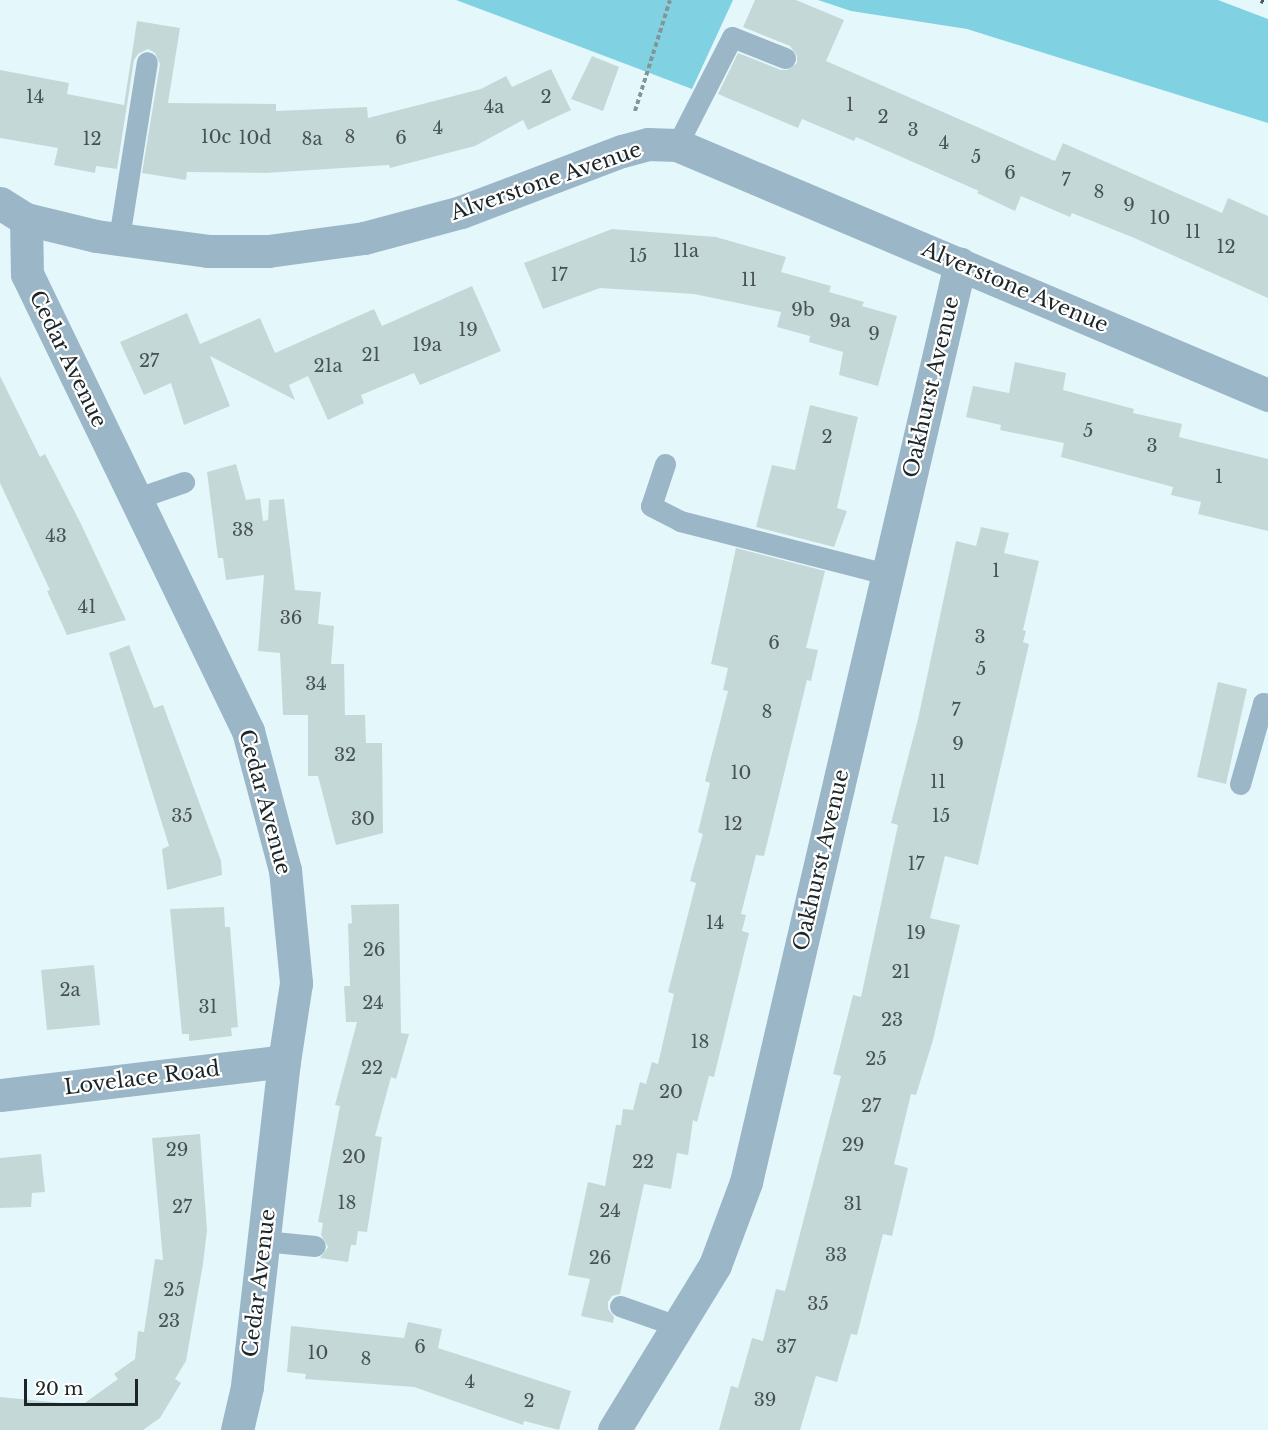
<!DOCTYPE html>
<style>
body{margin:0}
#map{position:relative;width:1268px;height:1430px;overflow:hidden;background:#e4f8fc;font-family:"Libre Baskerville",serif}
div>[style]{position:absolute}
.green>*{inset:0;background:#80d1e2}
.building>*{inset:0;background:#c4d9d7}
.path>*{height:4px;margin-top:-2px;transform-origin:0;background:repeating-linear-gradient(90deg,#859496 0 4.5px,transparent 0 7.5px)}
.lane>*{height:21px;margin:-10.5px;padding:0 10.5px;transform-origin:10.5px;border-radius:10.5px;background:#9bb6c6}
.street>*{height:33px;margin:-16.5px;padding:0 16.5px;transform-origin:16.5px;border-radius:16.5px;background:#9bb6c6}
.rail>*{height:4.5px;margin-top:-2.25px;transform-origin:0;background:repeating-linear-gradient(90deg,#4c5759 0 3px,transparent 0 9px)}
span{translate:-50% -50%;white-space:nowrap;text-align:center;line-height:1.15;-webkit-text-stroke:4.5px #fff;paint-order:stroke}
.number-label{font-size:18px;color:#475252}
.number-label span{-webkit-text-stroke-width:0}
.street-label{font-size:21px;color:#1d2526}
.scale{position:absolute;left:24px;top:1379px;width:114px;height:27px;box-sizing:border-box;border:3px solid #1d2526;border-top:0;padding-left:8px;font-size:18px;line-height:21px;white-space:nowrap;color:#1d2526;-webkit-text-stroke:4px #fff;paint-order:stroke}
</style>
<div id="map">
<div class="green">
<i style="clip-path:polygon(456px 0,733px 0,692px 89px)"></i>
<i style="clip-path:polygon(818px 0,1218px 0,1268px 19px,1268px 123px,967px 29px,851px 11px)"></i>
</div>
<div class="building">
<i style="clip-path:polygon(755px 0,796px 0,844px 20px,826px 61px,1055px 161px,1063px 143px,1222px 213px,1228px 198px,1268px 216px,1268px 298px,1132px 237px,1072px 213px,1070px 217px,1021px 196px,1015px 211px,977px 193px,979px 191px,856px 137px,854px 141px,802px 119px,798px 128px,718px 94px,738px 53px,781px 70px,787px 70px,797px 63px,797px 56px,790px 46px,743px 27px)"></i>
<i style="clip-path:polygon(137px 21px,180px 28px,168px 103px,276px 104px,276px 111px,367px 107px,368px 118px,481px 89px,506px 76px,512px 87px,551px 69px,571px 110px,528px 130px,523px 120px,475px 146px,390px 168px,389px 165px,266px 173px,187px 172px,186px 180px,142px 173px,160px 64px,155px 53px,148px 49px,138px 54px,134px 60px,117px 169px,96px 166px,95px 173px,54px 165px,58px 148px,0 138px,0 70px,69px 83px,67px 94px,124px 105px)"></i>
<i style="clip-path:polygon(592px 56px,619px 67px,603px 111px,571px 99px)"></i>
<i style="clip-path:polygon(612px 229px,716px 237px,786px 257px,781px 272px,831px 286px,829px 292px,864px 302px,862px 306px,897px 316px,878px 386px,839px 375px,843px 352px,809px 342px,810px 336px,777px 327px,781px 312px,694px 294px,600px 288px,543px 309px,524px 263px)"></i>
<i style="clip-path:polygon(472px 286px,501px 351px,420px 385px,414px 373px,361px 395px,364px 403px,328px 420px,308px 376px,289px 385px,295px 400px,210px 356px,230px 406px,184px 425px,171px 383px,144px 395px,120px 342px,187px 313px,200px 344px,260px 318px,275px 353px,374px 309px,382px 326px)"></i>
<i style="clip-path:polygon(1015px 362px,1066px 373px,1063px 390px,1134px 409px,1133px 413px,1182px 424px,1179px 437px,1268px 459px,1268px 531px,1198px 514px,1201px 502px,1171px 495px,1173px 487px,1061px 457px,1064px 443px,1000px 430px,1001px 425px,966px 417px,973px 386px,1009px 393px)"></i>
<i style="clip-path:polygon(0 376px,40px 457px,45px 454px,81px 524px,126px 620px,67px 635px,47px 591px,50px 590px,0 483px)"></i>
<i style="clip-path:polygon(810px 405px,858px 417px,837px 508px,847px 511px,834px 547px,756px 527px,772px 465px,795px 470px)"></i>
<i style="clip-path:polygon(236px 464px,246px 500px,260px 498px,263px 521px,268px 520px,269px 500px,284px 499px,295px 590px,321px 592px,318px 624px,334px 626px,331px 664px,344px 664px,345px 715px,365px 715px,366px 743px,382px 743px,383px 833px,336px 845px,318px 776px,308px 776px,308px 715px,283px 715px,280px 653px,258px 651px,264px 575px,226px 580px,223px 558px,218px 558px,207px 472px)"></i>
<i style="clip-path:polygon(981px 527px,1009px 533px,1004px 553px,1039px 561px,1023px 630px,1026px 631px,1023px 642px,1029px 644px,978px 865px,945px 856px,930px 918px,960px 925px,933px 1040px,916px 1095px,911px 1094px,894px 1164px,908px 1168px,892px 1236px,883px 1234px,857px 1335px,851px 1334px,837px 1382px,816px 1376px,800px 1430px,719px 1430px,731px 1386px,738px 1388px,752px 1338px,763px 1341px,776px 1289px,785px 1291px,841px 1076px,833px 1074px,853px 995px,861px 997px,898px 825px,891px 823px,918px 719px,956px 541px,976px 546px)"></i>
<i style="clip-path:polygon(736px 548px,825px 571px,806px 648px,818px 650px,811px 681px,807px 680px,764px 856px,756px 855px,741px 914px,746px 915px,742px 931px,749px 933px,714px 1077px,709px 1076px,697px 1122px,693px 1120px,688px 1155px,677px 1153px,671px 1189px,644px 1184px,620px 1294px,612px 1296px,608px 1302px,608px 1309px,614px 1317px,613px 1323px,581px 1316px,590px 1279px,568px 1275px,588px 1182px,605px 1186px,616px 1125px,621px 1125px,623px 1109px,633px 1110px,640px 1082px,646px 1084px,652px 1062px,658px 1064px,674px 994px,668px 992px,696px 883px,690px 881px,703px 834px,698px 832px,710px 783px,705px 781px,728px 691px,723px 690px,728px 668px,711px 664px)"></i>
<i style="clip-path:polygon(129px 645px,154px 708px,163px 705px,221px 861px,222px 875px,167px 890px,162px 849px,169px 846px,109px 653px)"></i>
<i style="clip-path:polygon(1218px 682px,1247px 689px,1226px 784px,1197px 777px)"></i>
<i style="clip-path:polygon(399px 904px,401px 1033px,409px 1034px,396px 1079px,391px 1077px,375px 1136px,382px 1137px,367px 1232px,358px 1231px,356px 1245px,351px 1245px,348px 1262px,320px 1258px,328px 1247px,321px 1235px,323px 1223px,318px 1222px,340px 1106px,335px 1105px,357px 1022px,346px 1022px,344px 986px,350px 986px,348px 924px,352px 923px,351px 905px)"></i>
<i style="clip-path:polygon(224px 907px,225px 927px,230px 927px,238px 1027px,231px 1028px,232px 1036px,189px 1041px,189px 1034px,182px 1034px,170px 909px)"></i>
<i style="clip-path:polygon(94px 965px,100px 1025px,47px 1030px,41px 970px)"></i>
<i style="clip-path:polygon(200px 1134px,207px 1230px,203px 1264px,186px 1361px,175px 1379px,181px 1383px,160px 1418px,143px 1430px,0 1430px,0 1397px,82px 1405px,118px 1379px,114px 1374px,135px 1359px,138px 1331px,144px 1332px,155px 1259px,163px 1260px,152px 1138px)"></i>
<i style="clip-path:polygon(41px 1154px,45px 1192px,32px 1193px,31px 1207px,0 1208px,0 1158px)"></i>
<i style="clip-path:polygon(408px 1322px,442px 1329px,438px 1348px,571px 1391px,559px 1430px,524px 1421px,523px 1425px,414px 1387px,305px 1379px,306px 1374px,287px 1372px,291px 1326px,404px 1338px)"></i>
</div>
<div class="path">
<i style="left:635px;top:111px;width:116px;rotate:-72.5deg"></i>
</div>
<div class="lane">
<i style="left:677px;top:145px;width:121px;rotate:-63deg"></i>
<i style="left:732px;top:37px;width:57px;rotate:21.6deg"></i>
<i style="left:119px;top:238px;width:178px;rotate:-81deg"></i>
<i style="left:665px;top:464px;width:44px;rotate:108.4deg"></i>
<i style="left:651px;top:506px;width:33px;rotate:27deg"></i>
<i style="left:680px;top:521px;width:214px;rotate:14.4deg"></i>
<i style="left:135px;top:499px;width:52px;rotate:-19.1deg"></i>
<i style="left:1240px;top:784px;width:84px;rotate:-74.1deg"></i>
<i style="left:1263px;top:703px;width:5px;rotate:11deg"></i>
<i style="left:264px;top:1241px;width:51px;rotate:5.6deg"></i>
<i style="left:620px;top:1306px;width:60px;rotate:19.3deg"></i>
</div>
<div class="street">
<i style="left:0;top:203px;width:31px;rotate:32deg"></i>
<i style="left:26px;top:219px;width:72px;rotate:13.7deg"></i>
<i style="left:96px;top:236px;width:113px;rotate:7.6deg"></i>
<i style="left:208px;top:251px;width:60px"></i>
<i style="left:268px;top:251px;width:97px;rotate:-7.7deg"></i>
<i style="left:364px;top:238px;width:100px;rotate:-15deg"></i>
<i style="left:461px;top:212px;width:172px;rotate:-20.8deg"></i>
<i style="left:622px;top:151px;width:27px;rotate:-15deg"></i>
<i style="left:648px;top:144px;width:29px;rotate:2deg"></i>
<i style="left:677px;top:145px;width:642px;rotate:22.93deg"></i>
<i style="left:26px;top:219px;width:55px;rotate:89deg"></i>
<i style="left:27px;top:274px;width:508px;rotate:64.19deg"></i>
<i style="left:248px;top:731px;width:144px;rotate:75.1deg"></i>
<i style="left:285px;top:870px;width:114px;rotate:84.4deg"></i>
<i style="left:296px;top:983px;width:79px;rotate:98.7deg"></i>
<i style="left:284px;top:1061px;width:328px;rotate:96.5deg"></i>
<i style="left:247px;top:1387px;width:44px;rotate:103.1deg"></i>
<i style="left:0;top:1095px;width:286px;rotate:-6.8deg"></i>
<i style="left:614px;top:1430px;width:193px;rotate:-58.5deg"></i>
<i style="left:715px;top:1265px;width:89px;rotate:-69.5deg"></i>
<i style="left:746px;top:1182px;width:943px;rotate:-76.88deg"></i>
</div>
<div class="rail">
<i style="left:1261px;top:0;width:8px;rotate:23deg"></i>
</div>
<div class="number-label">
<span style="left:35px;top:97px">14</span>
<span style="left:546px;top:97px">2</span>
<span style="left:850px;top:105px">1</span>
<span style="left:494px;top:107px">4a</span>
<span style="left:883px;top:117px">2</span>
<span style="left:438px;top:128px">4</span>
<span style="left:913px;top:130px">3</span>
<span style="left:216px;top:137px">10c</span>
<span style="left:350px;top:137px">8</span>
<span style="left:255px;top:138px">10d</span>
<span style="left:401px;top:138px">6</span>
<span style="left:92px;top:139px">12</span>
<span style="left:312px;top:139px">8a</span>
<span style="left:944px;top:143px">4</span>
<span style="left:976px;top:157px">5</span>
<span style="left:1010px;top:173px">6</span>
<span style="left:1066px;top:180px">7</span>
<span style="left:1099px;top:192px">8</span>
<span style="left:1129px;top:205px">9</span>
<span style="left:1160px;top:218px">10</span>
<span style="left:1193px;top:232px">11</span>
<span style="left:1226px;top:247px">12</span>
<span style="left:686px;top:251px">11a</span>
<span style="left:638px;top:256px">15</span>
<span style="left:559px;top:275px">17</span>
<span style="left:749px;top:280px">11</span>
<span style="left:803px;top:310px">9b</span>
<span style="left:840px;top:321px">9a</span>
<span style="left:468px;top:330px">19</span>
<span style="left:874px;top:334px">9</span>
<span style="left:427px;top:345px">19a</span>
<span style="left:371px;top:355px">21</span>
<span style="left:149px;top:361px">27</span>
<span style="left:328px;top:366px">21a</span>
<span style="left:1088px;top:431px">5</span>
<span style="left:827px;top:437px">2</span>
<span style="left:1152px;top:446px">3</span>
<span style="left:1219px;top:477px">1</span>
<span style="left:243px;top:530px">38</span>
<span style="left:56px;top:536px">43</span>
<span style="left:996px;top:571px">1</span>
<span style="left:87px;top:607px">41</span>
<span style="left:291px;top:618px">36</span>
<span style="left:980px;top:637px">3</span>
<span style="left:774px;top:643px">6</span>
<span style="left:981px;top:669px">5</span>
<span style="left:316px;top:684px">34</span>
<span style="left:956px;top:710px">7</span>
<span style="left:767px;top:712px">8</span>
<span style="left:958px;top:744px">9</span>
<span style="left:345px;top:755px">32</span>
<span style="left:741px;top:773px">10</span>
<span style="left:938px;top:782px">11</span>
<span style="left:182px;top:816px">35</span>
<span style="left:941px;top:816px">15</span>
<span style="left:363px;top:819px">30</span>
<span style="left:733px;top:824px">12</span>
<span style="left:916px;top:864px">17</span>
<span style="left:715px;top:923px">14</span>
<span style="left:916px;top:933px">19</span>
<span style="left:374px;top:950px">26</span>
<span style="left:901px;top:972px">21</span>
<span style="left:70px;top:990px">2a</span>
<span style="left:373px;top:1003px">24</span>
<span style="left:208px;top:1007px">31</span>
<span style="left:892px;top:1020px">23</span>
<span style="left:700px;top:1042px">18</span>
<span style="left:876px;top:1059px">25</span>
<span style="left:372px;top:1068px">22</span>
<span style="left:671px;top:1092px">20</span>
<span style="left:871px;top:1106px">27</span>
<span style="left:853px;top:1145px">29</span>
<span style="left:177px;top:1150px">29</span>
<span style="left:354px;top:1157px">20</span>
<span style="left:643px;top:1162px">22</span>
<span style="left:347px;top:1203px">18</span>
<span style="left:853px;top:1204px">31</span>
<span style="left:182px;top:1207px">27</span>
<span style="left:610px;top:1211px">24</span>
<span style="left:836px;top:1255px">33</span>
<span style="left:600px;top:1258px">26</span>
<span style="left:174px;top:1290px">25</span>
<span style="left:818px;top:1304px">35</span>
<span style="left:169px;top:1321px">23</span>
<span style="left:420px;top:1347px">6</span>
<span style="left:786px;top:1347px">37</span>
<span style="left:318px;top:1353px">10</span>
<span style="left:366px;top:1359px">8</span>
<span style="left:470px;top:1382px">4</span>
<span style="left:765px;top:1400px">39</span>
<span style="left:529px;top:1401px">2</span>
</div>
<div class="street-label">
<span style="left:546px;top:181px;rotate:-19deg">Alverstone Avenue</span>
<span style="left:1015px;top:287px;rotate:23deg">Alverstone Avenue</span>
<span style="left:68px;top:359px;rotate:64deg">Cedar Avenue</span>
<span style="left:931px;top:387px;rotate:-77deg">Oakhurst Avenue</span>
<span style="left:265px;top:802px;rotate:75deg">Cedar Avenue</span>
<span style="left:821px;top:860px;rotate:-77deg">Oakhurst Avenue</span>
<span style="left:142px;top:1078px;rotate:-7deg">Lovelace Road</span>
<span style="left:259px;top:1283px;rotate:-83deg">Cedar Avenue</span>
</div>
<div class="scale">20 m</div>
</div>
